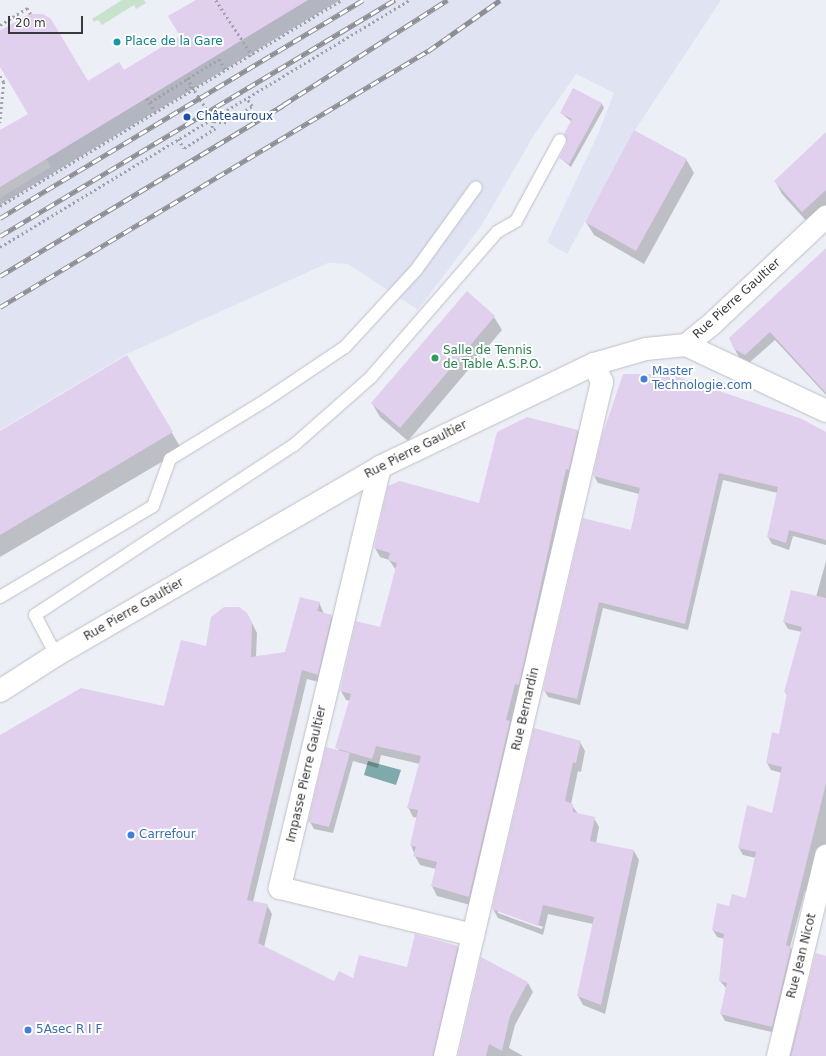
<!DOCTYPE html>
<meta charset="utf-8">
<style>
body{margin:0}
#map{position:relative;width:826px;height:1056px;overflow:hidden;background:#edeff7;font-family:"DejaVu Sans",sans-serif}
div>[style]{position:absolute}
.built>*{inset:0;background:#e0e4f2}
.green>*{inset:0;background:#c7e2cd}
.water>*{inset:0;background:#7faaac}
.shadow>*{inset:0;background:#0003}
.building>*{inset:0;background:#e1cfee}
.path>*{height:2.5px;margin-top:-1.25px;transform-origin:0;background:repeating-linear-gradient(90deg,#a0a2a7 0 2px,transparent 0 5px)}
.roads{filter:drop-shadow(0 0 1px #bdbfc6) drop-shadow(0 0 1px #bdbfc6)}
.service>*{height:12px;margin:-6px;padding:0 6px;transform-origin:6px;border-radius:6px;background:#fff}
.minor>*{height:22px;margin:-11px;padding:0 11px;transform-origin:11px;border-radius:11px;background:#fff}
.rail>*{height:4.5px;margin-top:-2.25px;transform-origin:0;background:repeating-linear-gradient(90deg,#fff 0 9px,#8d8e93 0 18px);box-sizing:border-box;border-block:1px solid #8d8e93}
.dots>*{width:11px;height:11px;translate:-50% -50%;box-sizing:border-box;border:2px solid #fff;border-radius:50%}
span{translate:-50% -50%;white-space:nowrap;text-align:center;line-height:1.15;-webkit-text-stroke:4px #fff;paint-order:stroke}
.culture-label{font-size:12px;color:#0d838f}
.left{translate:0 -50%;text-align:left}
.transit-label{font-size:12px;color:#164399}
.street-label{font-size:12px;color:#37383b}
.leisure-label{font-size:12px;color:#27864d}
.shop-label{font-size:12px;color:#366cbe}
.scale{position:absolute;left:8px;top:16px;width:75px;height:18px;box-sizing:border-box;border:2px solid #37383b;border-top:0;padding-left:5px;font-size:12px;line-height:14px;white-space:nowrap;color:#37383b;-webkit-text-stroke:3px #fff;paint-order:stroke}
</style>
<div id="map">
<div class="built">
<i style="clip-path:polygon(196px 0,721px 0,635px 130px,567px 254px,547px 242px,598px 134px,614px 93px,576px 74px,536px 132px,481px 226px,418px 310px,348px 264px,328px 263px,127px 354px,0 430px,0 198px,51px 167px,28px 128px,50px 104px,88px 81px,119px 62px,124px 70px,180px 36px,168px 16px)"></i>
</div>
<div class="green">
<i style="clip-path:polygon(122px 0,144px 0,146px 3px,136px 9px,134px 5px,102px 25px,98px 20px,94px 22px,92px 19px)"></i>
</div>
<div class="water">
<i style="clip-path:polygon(368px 761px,401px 770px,396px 785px,364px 775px)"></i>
</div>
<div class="shadow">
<i style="clip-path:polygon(197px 0,340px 0,0 205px,0 132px,29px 114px,0 65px,0 31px,29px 15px,88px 82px,123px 72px,181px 36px)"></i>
<i style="clip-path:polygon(574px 89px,602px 104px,604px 108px,571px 167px,560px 158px,568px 143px,572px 122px,561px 113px)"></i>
<i style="clip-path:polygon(826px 134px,826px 210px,810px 225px,782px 194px,775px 181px)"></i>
<i style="clip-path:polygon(686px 159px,694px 173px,644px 264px,594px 235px,586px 222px)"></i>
<i style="clip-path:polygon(826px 250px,826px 395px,775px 340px,750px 362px,739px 357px,734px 348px)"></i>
<i style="clip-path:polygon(494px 317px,502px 330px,408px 441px,380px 417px,372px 403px)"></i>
<i style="clip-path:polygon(127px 357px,182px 450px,0 557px,0 432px)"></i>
<i style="clip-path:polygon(577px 430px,583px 440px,474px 906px,437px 896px,432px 886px,436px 869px,420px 865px,415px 856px,411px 845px,418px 818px,413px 817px,408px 807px,420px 764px,381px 755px,378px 768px,353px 761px,333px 833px,314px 829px,310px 822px,338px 751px,350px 701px,346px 700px,341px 691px,381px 628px,396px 570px,389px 560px,380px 557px,375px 548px,479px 504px)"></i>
<i style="clip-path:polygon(826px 433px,826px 545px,793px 536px,789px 550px,772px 544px,768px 537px,778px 493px,723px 480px,688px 630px,603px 608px,580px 705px,548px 697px,544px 690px,631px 531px,639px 494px,598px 483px,594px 476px)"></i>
<i style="clip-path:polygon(826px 561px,826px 853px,810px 892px,805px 891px,790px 947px,795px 955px,776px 1033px,725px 1021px,721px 1014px,726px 988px,720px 981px,725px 939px,717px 937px,713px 930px,730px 907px,746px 899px,756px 858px,743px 855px,739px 848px,773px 814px,782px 773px,771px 770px,767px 763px,780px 735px,788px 696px,785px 692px,802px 632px,788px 629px,784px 622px,816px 597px)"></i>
<i style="clip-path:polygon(319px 602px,324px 614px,331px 616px,337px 625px,323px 683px,307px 679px,253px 902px,267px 905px,272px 914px,264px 947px,334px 982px,407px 968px,457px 946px,463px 956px,439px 1056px,0 1056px,0 737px,165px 708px,207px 647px,252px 623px,257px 633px,256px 657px,286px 653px)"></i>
<i style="clip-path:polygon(evenodd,580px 742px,585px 751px,581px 772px,578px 771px,571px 804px,578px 814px,594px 818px,599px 827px,596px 843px,634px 851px,639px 860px,605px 1014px,583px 1005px,578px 996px,593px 924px,548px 914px,543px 935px,498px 918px,493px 909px,580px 742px,498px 910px,543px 927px,542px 929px,498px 913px,498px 910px)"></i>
<i style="clip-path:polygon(816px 954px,826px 957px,826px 1056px,790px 1056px)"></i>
<i style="clip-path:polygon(528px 983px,533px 992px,515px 1025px,509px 1048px,523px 1056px,459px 1056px)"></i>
</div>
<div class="building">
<i style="clip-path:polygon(196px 0,308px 0,0 187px,0 130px,28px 114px,0 67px,0 31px,29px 14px,43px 14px,51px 19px,88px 81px,119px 62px,124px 70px,180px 36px,168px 16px)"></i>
<i style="clip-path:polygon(573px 88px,602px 103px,569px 164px,559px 158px,567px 143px,564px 134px,572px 119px,560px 113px)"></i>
<i style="clip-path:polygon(634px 130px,687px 159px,636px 251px,585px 222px)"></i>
<i style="clip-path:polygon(826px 132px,826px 190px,802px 212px,774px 181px)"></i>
<i style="clip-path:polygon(826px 248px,826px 393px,770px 332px,745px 355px,734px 349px,729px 338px)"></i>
<i style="clip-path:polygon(467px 291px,495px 316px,400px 428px,371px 403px)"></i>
<i style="clip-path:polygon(127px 355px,173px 432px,0 535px,0 431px)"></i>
<i style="clip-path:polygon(623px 374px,669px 374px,802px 419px,826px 432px,826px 540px,789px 530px,786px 543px,767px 537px,778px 487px,719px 473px,685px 624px,599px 602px,577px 699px,543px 691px,583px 518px,631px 530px,640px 488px,593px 476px,602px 436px)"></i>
<i style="clip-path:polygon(527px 417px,578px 430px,569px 470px,566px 469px,519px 685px,515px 684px,506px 720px,510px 721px,469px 897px,431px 886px,437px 862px,413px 856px,416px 847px,410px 845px,418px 810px,407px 808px,421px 756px,376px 746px,372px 759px,335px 748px,351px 694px,340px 691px,356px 621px,380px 627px,397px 563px,388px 560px,390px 553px,374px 548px,388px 486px,400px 481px,479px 503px,497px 432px)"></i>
<i style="clip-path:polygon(791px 590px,826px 598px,826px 783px,786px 945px,791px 947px,772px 1027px,720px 1014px,727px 983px,719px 981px,724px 934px,712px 930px,717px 903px,729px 906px,732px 894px,746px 898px,756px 852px,738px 848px,747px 805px,772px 813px,782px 767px,766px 763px,772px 732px,779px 734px,787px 693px,784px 692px,802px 627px,783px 622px)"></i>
<i style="clip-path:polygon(300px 597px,320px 602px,317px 611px,332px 615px,318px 675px,302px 670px,247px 900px,268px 904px,258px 943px,334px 981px,339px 971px,353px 978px,359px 955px,407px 967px,415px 934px,458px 946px,433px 1056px,0 1056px,0 735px,81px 688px,164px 706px,181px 640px,206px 646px,211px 617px,224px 607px,239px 607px,247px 613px,252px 622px,251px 657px,285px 652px)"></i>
<i style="clip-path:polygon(534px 728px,581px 741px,576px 763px,573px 762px,565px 801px,573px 804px,573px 812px,595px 817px,590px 841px,634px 850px,601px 1005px,577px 996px,594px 917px,543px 905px,538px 926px,492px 909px)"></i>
<i style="clip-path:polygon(326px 747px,350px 753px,329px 827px,308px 822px)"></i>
<i style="clip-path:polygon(816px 953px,826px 956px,826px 1056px,791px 1056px)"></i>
<i style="clip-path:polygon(481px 957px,528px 982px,510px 1016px,502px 1051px,489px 1044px,486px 1056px,458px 1056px)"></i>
</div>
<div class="path">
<i style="left:216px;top:0;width:66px;rotate:56.8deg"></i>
<i style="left:0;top:25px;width:32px;rotate:-32deg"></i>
<i style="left:27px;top:8px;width:7px;rotate:56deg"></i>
<i style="left:0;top:76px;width:7px;rotate:56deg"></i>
<i style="left:4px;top:82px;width:41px;rotate:95.6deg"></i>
<i style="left:187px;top:78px;width:51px;rotate:57.9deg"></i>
<i style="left:214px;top:121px;width:10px;rotate:107deg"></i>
<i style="left:185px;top:90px;width:8px;rotate:-30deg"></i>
<i style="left:147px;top:98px;width:17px;rotate:59deg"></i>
<i style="left:150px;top:102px;width:81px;rotate:-31.9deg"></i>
<i style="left:219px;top:59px;width:13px;rotate:58deg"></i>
<i style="left:214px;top:121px;width:10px;rotate:11deg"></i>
<i style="left:224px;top:123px;width:33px;rotate:-31deg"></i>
<i style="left:252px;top:106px;width:10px;rotate:-127deg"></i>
<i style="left:178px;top:139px;width:11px;rotate:56deg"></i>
<i style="left:184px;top:148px;width:40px;rotate:-32deg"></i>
<i style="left:0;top:206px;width:399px;rotate:-31.1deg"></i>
<i style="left:0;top:247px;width:478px;rotate:-31.1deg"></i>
</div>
<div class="roads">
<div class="service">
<i style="left:0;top:597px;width:178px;rotate:-30.7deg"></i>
<i style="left:153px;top:506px;width:50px;rotate:-70.1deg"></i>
<i style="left:170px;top:459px;width:113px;rotate:-31.6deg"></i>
<i style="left:266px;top:400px;width:95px;rotate:-33.9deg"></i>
<i style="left:345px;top:347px;width:105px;rotate:-47.3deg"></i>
<i style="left:416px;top:270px;width:102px;rotate:-54.1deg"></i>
<i style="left:56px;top:655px;width:45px;rotate:-117.7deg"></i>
<i style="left:35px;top:615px;width:310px;rotate:-33.3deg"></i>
<i style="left:294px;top:445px;width:103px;rotate:-41.4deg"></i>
<i style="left:371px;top:377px;width:192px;rotate:-49deg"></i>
<i style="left:497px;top:232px;width:22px;rotate:-30deg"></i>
<i style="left:516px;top:221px;width:92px;rotate:-61.5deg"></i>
</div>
<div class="minor">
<i style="left:686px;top:345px;width:155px;rotate:25.2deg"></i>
<i style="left:380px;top:467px;width:433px;rotate:103.4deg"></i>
<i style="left:280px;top:888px;width:199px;rotate:13.7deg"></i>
<i style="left:0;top:691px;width:67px;rotate:-32.7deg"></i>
<i style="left:56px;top:655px;width:375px;rotate:-30.1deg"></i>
<i style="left:380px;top:467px;width:237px;rotate:-25.7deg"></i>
<i style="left:594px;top:364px;width:54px;rotate:-16.1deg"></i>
<i style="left:646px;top:349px;width:40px;rotate:-5.7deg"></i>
<i style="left:686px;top:345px;width:36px;rotate:-39deg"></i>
<i style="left:714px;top:322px;width:154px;rotate:-43.2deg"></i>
<i style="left:445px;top:1056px;width:692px;rotate:-76.89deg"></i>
<i style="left:602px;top:382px;width:20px;rotate:-114deg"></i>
<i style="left:778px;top:1056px;width:206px;rotate:-76.5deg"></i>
</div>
</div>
<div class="rail">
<i style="left:0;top:218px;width:423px;rotate:-31deg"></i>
<i style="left:0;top:236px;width:460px;rotate:-30.9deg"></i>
<i style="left:0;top:276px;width:331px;rotate:-31.1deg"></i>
<i style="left:283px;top:105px;width:195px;rotate:-32.6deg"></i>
<i style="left:0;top:307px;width:499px;rotate:-30.9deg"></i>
<i style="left:428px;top:51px;width:88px;rotate:-35.3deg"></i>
</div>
<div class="dots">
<i style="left:117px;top:42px;background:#0f9aa8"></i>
<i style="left:187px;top:117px;background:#1a4fb4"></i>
<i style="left:435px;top:358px;background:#2e9e5b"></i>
<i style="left:644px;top:379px;background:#3f7fe0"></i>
<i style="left:131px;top:835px;background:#3f7fe0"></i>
<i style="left:28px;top:1030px;background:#3f7fe0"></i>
</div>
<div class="culture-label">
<span class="left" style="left:125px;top:42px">Place de la Gare</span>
</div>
<div class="transit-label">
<span class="left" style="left:196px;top:117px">Châteauroux</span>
</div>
<div class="street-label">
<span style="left:737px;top:299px;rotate:-42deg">Rue Pierre Gaultier</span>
<span style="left:416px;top:450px;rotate:-27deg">Rue Pierre Gaultier</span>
<span style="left:134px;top:610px;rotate:-30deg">Rue Pierre Gaultier</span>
<span style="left:526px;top:709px;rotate:-77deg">Rue Bernardin</span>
<span style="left:307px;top:774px;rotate:-77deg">Impasse Pierre Gaultier</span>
<span style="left:802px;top:956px;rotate:-76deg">Rue Jean Nicot</span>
</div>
<div class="leisure-label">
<span class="left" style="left:443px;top:358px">Salle de Tennis<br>de Table A.S.P.O.</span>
</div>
<div class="shop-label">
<span class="left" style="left:652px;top:379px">Master<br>Technologie.com</span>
<span class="left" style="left:139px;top:835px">Carrefour</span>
<span class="left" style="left:36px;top:1030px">5Asec R I F</span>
</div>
<div class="scale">20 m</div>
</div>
